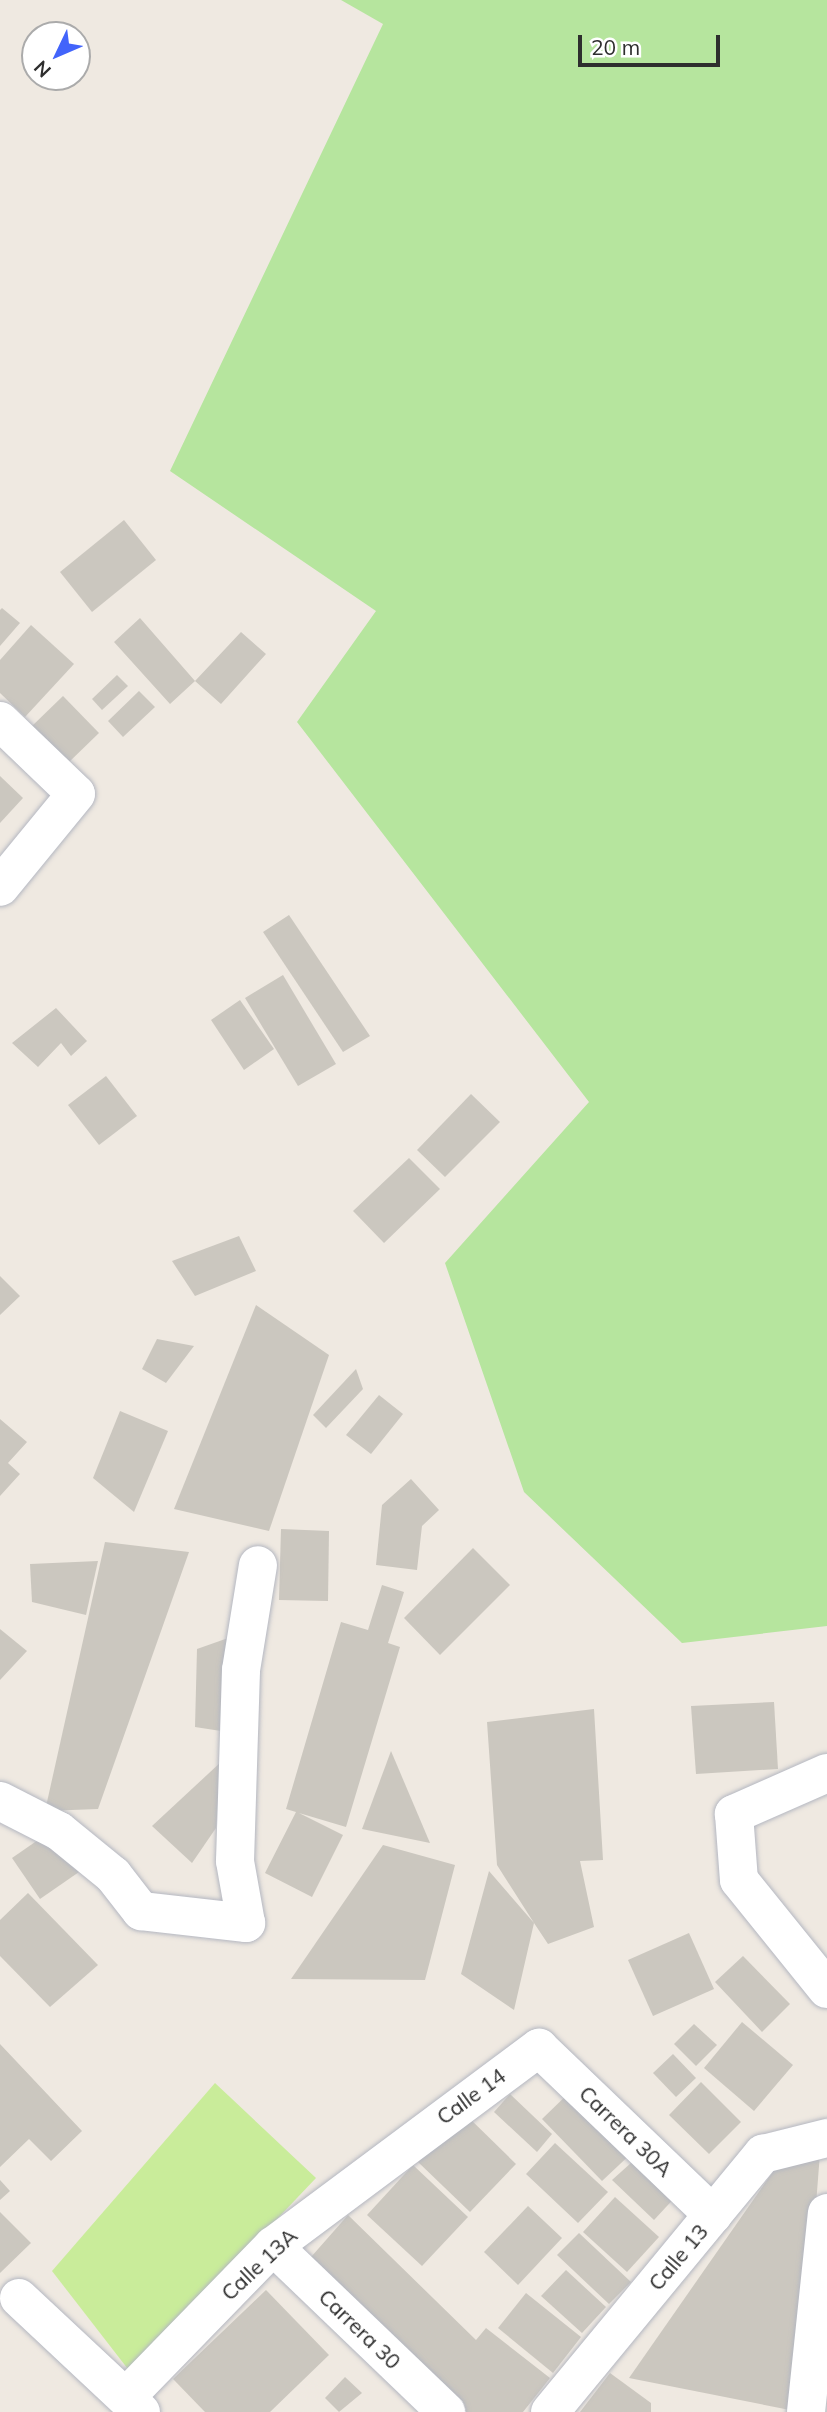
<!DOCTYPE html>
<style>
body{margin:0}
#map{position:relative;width:827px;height:2412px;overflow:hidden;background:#efe9e1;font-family:Mulish,sans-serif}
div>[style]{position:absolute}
.green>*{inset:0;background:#b6e59e}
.pitch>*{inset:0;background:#c9ec9a}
.building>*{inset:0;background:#cbc7bf}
.roads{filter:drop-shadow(0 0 2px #b4b7c1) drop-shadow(0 0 2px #b4b7c1)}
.street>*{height:38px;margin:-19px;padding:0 19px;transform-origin:19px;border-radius:19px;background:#fff}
span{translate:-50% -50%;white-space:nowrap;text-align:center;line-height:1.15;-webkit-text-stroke:5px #fff;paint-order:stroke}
.street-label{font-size:21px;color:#2e2e2e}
.north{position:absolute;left:21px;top:21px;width:70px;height:70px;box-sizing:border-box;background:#fff;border:2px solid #ababab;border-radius:50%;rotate:226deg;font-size:19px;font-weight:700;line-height:28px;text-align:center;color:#2e2e2e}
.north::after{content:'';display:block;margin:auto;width:24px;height:32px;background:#4264fb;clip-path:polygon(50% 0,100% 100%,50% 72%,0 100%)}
.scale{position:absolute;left:578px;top:35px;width:142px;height:32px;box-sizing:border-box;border:4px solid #2e2e2e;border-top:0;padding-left:9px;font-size:21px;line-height:24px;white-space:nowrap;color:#2e2e2e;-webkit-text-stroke:5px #fff;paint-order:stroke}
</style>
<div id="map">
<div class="green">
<i style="clip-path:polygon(341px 0,827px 0,827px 1626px,682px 1643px,524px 1492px,445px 1263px,589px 1102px,297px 722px,376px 611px,170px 471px,383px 24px)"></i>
</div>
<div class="pitch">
<i style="clip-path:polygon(215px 2083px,316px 2178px,131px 2373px,52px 2271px)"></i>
</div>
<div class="building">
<i style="clip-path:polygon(124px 520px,156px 560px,92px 612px,60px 572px)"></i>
<i style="clip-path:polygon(2px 608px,20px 623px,0 646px,0 610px)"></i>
<i style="clip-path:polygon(140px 618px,195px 681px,241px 632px,266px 654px,221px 704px,195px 681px,170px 704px,114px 642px)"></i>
<i style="clip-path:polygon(31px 625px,74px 664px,25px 717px,0 693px,0 660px)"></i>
<i style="clip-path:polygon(117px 675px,128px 686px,102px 710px,92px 699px)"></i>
<i style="clip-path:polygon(139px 691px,155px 707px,123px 737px,108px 721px)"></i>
<i style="clip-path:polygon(63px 696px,99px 733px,67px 764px,31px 727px)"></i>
<i style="clip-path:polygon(0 776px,23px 798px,0 823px)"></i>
<i style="clip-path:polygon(289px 915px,370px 1036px,343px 1052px,263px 932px)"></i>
<i style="clip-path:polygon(283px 975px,336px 1064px,298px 1086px,245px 998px)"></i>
<i style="clip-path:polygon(240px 1000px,274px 1049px,244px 1070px,211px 1020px)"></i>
<i style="clip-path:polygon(56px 1008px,87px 1041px,71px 1056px,61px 1043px,38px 1067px,12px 1043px)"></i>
<i style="clip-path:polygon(106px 1076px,137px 1116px,99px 1145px,68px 1105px)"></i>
<i style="clip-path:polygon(471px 1094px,500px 1122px,445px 1177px,417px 1150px)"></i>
<i style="clip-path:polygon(409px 1158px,440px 1189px,384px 1243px,353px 1211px)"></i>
<i style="clip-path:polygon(239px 1236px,256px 1271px,195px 1296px,172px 1261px)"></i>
<i style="clip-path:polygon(0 1276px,20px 1296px,0 1315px)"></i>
<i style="clip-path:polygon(256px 1305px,329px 1355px,269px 1531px,174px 1509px)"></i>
<i style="clip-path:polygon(157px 1339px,194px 1346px,166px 1383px,142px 1369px)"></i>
<i style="clip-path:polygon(356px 1369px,363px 1389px,326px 1428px,313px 1415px)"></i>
<i style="clip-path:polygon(379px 1395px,403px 1414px,371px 1454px,346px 1435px)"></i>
<i style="clip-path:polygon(120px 1411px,168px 1431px,134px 1512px,93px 1478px)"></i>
<i style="clip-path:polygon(0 1419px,27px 1442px,8px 1463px,20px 1474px,0 1496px)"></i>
<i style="clip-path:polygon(411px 1479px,439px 1510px,422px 1526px,417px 1570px,376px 1565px,382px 1505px)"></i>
<i style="clip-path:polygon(281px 1529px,329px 1531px,328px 1601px,279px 1600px)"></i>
<i style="clip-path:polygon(105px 1542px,189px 1552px,98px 1809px,45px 1811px)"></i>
<i style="clip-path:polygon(473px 1548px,510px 1585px,440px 1655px,404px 1618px)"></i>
<i style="clip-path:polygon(98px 1561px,86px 1615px,32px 1602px,30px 1564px)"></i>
<i style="clip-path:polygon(382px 1585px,404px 1592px,388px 1643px,400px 1647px,346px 1827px,299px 1813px,343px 1835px,312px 1897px,265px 1873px,296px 1812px,286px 1809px,341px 1622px,368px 1630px)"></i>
<i style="clip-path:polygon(0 1629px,27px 1651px,0 1680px)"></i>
<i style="clip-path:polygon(231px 1637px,221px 1731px,195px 1727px,197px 1649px)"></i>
<i style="clip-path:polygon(774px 1702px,778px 1769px,696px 1774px,691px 1706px)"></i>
<i style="clip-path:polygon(594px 1709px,603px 1860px,580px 1861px,594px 1927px,548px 1944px,534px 1923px,514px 2010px,461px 1974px,489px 1871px,534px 1923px,497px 1865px,487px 1722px)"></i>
<i style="clip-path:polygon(391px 1751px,430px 1843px,362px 1829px)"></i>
<i style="clip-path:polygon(222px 1761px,216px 1828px,192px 1863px,152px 1826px)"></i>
<i style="clip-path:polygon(51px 1831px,79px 1872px,40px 1899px,12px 1858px)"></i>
<i style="clip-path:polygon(383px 1845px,455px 1865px,425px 1980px,291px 1979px)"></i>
<i style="clip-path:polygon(28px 1893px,98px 1965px,50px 2007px,0 1956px,0 1920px)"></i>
<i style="clip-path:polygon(689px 1933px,714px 1989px,653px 2016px,628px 1960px)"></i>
<i style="clip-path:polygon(743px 1956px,790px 2004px,762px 2032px,715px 1982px)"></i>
<i style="clip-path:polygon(742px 2022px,793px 2065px,754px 2111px,704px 2068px)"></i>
<i style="clip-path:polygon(694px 2024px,717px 2045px,696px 2066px,674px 2044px)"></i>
<i style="clip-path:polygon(0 2044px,82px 2131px,51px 2161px,29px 2139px,0 2167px)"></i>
<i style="clip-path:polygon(673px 2054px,696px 2078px,676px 2097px,653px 2073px)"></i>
<i style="clip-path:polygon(701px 2082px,741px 2122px,709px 2154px,669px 2115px)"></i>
<i style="clip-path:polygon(575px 2087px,636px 2149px,602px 2181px,542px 2119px)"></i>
<i style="clip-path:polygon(510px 2094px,552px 2134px,537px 2152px,494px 2112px)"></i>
<i style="clip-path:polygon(465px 2114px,516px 2164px,470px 2212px,418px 2162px)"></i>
<i style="clip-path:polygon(821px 2140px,800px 2412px,629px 2378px,779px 2163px)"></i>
<i style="clip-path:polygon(555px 2143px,608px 2192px,578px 2223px,526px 2174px)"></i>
<i style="clip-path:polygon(641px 2154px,680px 2192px,654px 2220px,612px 2180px)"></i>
<i style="clip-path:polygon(413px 2165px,468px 2217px,422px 2266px,367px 2215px)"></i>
<i style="clip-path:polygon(0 2180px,10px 2191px,0 2200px)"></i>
<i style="clip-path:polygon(615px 2197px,659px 2237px,627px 2272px,583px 2232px)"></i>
<i style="clip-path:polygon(528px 2206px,562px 2238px,518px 2285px,484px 2252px)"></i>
<i style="clip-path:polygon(0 2212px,31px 2243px,0 2273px)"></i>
<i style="clip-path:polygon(348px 2215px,476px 2340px,486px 2328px,550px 2378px,523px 2412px,466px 2412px,304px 2265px)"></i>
<i style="clip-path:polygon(579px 2233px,631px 2282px,609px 2304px,557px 2255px)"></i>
<i style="clip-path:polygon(566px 2270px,606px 2307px,582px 2333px,541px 2296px)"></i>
<i style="clip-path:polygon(266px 2290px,329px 2355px,270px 2412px,205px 2412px,173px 2379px)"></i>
<i style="clip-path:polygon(526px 2293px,581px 2337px,553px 2373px,498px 2328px)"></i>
<i style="clip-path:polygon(610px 2373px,651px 2403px,651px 2412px,580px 2412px)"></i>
<i style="clip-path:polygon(345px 2377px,362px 2393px,339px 2412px,325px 2398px)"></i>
</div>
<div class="roads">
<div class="street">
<i style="left:0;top:721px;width:105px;rotate:43.8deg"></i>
<i style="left:76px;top:794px;width:120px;rotate:129.3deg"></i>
<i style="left:827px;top:1773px;width:102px;rotate:156.2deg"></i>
<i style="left:734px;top:1814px;width:66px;rotate:85.7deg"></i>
<i style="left:739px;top:1880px;width:140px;rotate:51.1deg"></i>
<i style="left:0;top:1801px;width:66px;rotate:27deg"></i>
<i style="left:59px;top:1831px;width:70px;rotate:39.2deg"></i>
<i style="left:113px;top:1875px;width:46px;rotate:52.1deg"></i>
<i style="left:141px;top:1911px;width:106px;rotate:6.5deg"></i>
<i style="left:246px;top:1923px;width:63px;rotate:-100.1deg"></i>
<i style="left:235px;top:1861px;width:191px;rotate:-88.2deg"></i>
<i style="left:241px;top:1670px;width:106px;rotate:-80.8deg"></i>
<i style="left:273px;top:2246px;width:240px;rotate:43.8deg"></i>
<i style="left:19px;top:2298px;width:167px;rotate:43.1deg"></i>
<i style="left:126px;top:2397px;width:211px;rotate:-45.8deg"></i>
<i style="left:273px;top:2246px;width:332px;rotate:-36.7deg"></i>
<i style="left:539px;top:2048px;width:241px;rotate:43.8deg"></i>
<i style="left:550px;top:2412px;width:335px;rotate:-50.5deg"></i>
<i style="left:763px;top:2154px;width:66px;rotate:-14deg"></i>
<i style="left:806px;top:2412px;width:200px;rotate:-84deg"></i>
</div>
</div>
<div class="street-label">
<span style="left:471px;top:2096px;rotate:-36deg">Calle 14</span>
<span style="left:626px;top:2131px;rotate:44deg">Carrera 30A</span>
<span style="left:678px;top:2257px;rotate:-50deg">Calle 13</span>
<span style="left:259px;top:2264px;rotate:-43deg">Calle 13A</span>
<span style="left:360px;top:2329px;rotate:44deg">Carrera 30</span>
</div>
<div class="north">N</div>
<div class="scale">20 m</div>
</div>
